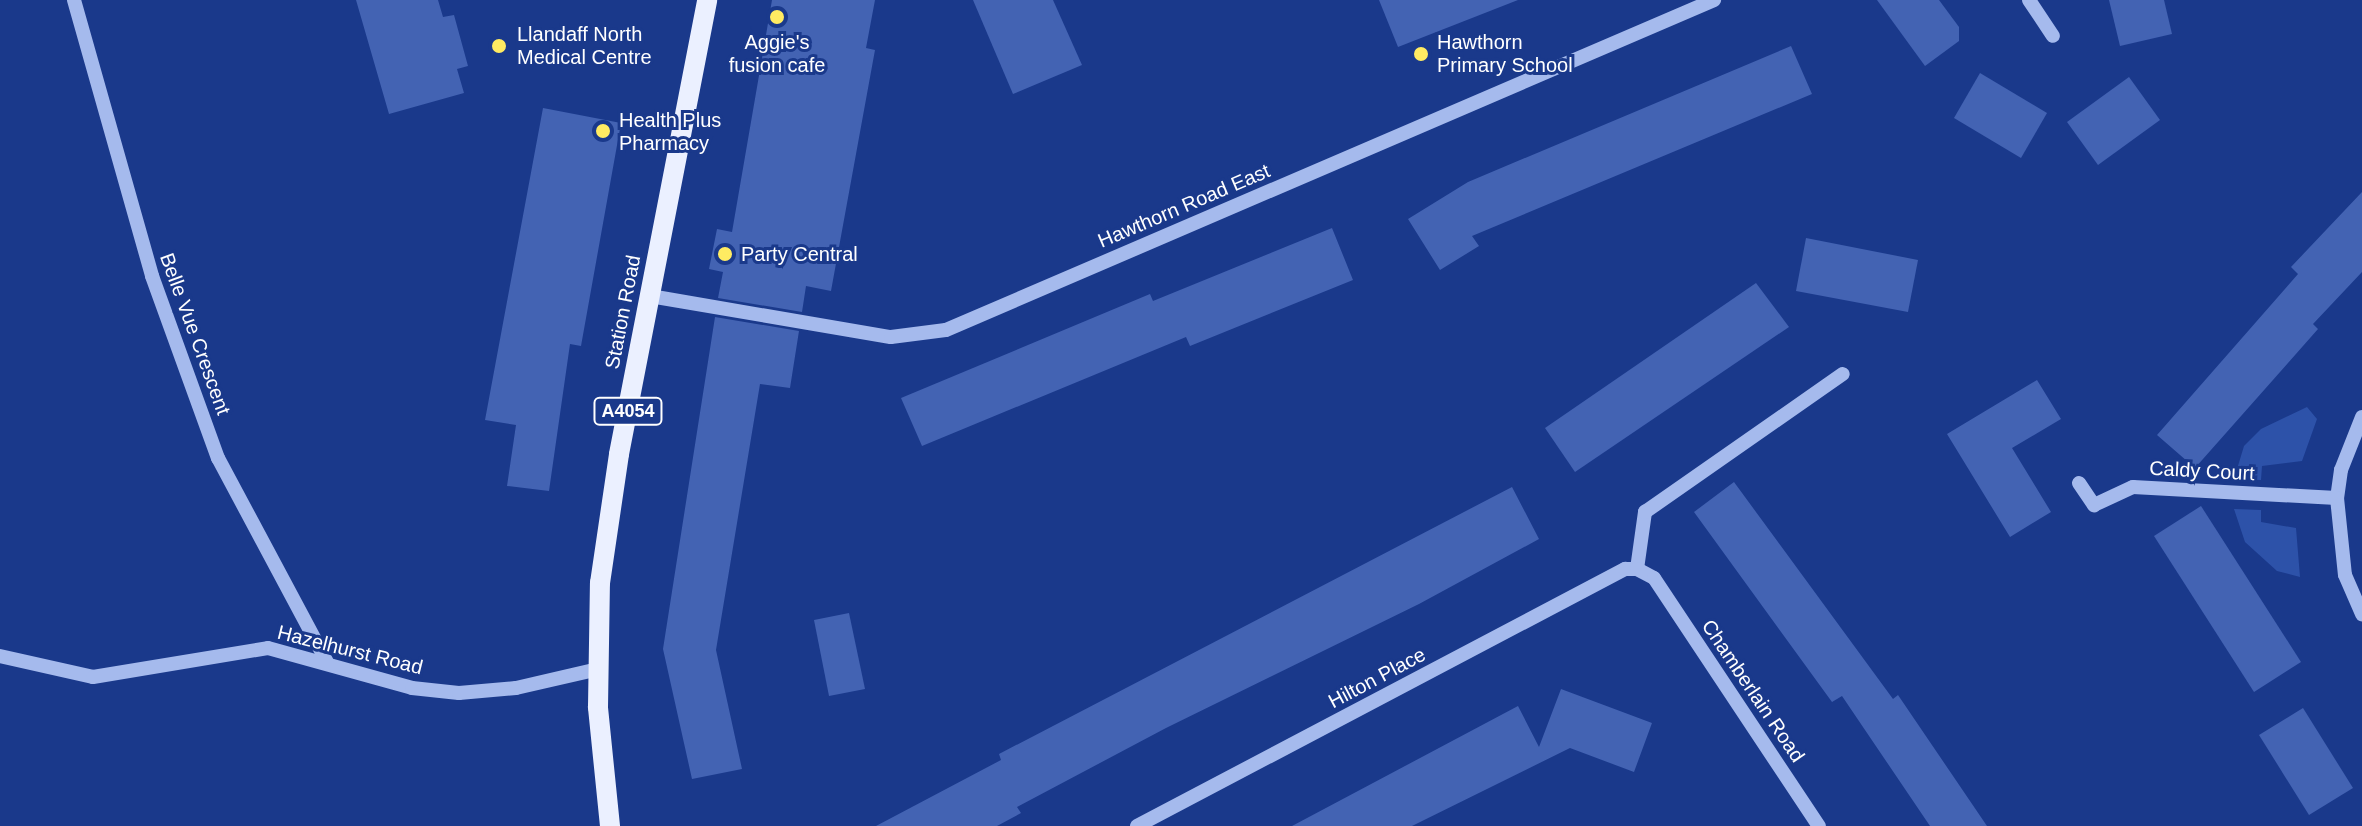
<!DOCTYPE html>
<style>
body{margin:0}
#map{position:relative;width:2362px;height:826px;overflow:hidden;background:#1a398b;font-family:Helvetica,sans-serif}
div>[style]{position:absolute}
.green>*{inset:0;background:#2d52a9}
.building>*{inset:0;background:#4363b3}
.minor>*{height:14px;margin:-7px;padding:0 7px;transform-origin:7px;border-radius:7px;background:#a5baed}
.major>*{height:20px;margin:-10px;padding:0 10px;transform-origin:10px;border-radius:10px;background:#ebf0ff}
.dots>*{width:22px;height:22px;translate:-50% -50%;box-sizing:border-box;border:4px solid #1a398b;border-radius:50%}
span{translate:-50% -50%;white-space:nowrap;text-align:center;line-height:1.15;-webkit-text-stroke:6px #1a398b;paint-order:stroke}
.shield-label span{padding:2px 6px;background:#1a398b;border:2px solid;border-radius:6px;-webkit-text-stroke-width:0}
.shield-label{font-size:18px;color:#fff;font-weight:700}
.poi-label{font-size:20px;color:#fff}
.left{translate:0 -50%;text-align:left}
.street-label{font-size:20px;color:#fff}
</style>
<div id="map">
<div class="green">
<i style="clip-path:polygon(2307px 407px,2317px 419px,2302px 461px,2262px 466px,2261px 480px,2234px 479px,2244px 446px,2261px 429px)"></i>
<i style="clip-path:polygon(2234px 509px,2261px 510px,2261px 522px,2296px 528px,2300px 577px,2277px 571px,2245px 542px)"></i>
</div>
<div class="building">
<i style="clip-path:polygon(356px 0,438px 0,443px 17px,454px 15px,468px 66px,457px 69px,464px 93px,389px 114px)"></i>
<i style="clip-path:polygon(772px 0,875px 0,866px 48px,875px 50px,831px 291px,806px 286px,802px 312px,718px 298px,723px 272px,709px 269px,717px 229px,732px 232px)"></i>
<i style="clip-path:polygon(973px 0,1053px 0,1082px 65px,1013px 94px)"></i>
<i style="clip-path:polygon(1379px 0,1518px 0,1398px 47px)"></i>
<i style="clip-path:polygon(1877px 0,1939px 0,1959px 27px,1959px 41px,1925px 66px)"></i>
<i style="clip-path:polygon(2109px 0,2164px 0,2172px 34px,2120px 46px)"></i>
<i style="clip-path:polygon(1791px 46px,1812px 94px,1472px 236px,1479px 246px,1440px 270px,1408px 219px,1468px 182px)"></i>
<i style="clip-path:polygon(1980px 73px,2047px 113px,2021px 158px,1954px 118px)"></i>
<i style="clip-path:polygon(2129px 77px,2160px 120px,2098px 165px,2067px 122px)"></i>
<i style="clip-path:polygon(543px 108px,621px 123px,581px 346px,570px 344px,549px 491px,507px 486px,516px 425px,485px 420px)"></i>
<i style="clip-path:polygon(2362px 192px,2362px 272px,2313px 324px,2318px 329px,2195px 468px,2157px 435px,2298px 274px,2291px 267px)"></i>
<i style="clip-path:polygon(1332px 228px,1353px 280px,1190px 346px,1186px 337px,922px 446px,901px 398px,1150px 294px,1153px 301px)"></i>
<i style="clip-path:polygon(1806px 238px,1918px 260px,1908px 312px,1796px 291px)"></i>
<i style="clip-path:polygon(1756px 283px,1789px 327px,1575px 472px,1545px 428px)"></i>
<i style="clip-path:polygon(715px 317px,799px 331px,790px 388px,760px 384px,716px 650px,742px 769px,692px 779px,663px 649px)"></i>
<i style="clip-path:polygon(2037px 380px,2061px 419px,2012px 448px,2051px 512px,2010px 537px,1947px 434px)"></i>
<i style="clip-path:polygon(1734px 482px,1893px 699px,1898px 695px,1987px 826px,1930px 826px,1842px 696px,1832px 702px,1694px 512px)"></i>
<i style="clip-path:polygon(1512px 487px,1539px 539px,1419px 604px,1166px 728px,1017px 807px,1021px 813px,997px 826px,876px 826px,1001px 760px,999px 754px)"></i>
<i style="clip-path:polygon(2201px 506px,2301px 662px,2254px 692px,2154px 536px)"></i>
<i style="clip-path:polygon(849px 613px,865px 689px,829px 696px,814px 620px)"></i>
<i style="clip-path:polygon(1561px 689px,1652px 723px,1634px 772px,1570px 748px,1412px 826px,1292px 826px,1518px 706px,1539px 747px)"></i>
<i style="clip-path:polygon(2303px 708px,2353px 788px,2309px 815px,2259px 735px)"></i>
</div>
<div class="minor">
<i style="left:74px;top:0;width:287px;rotate:74.2deg"></i>
<i style="left:152px;top:276px;width:194px;rotate:70.1deg"></i>
<i style="left:218px;top:458px;width:231px;rotate:61.9deg"></i>
<i style="left:2029px;top:0;width:43px;rotate:56.3deg"></i>
<i style="left:650px;top:296px;width:244px;rotate:9.7deg"></i>
<i style="left:891px;top:337px;width:55px;rotate:-7.3deg"></i>
<i style="left:946px;top:330px;width:836px;rotate:-23.25deg"></i>
<i style="left:2362px;top:417px;width:57px;rotate:111.6deg"></i>
<i style="left:2341px;top:470px;width:28px;rotate:98deg"></i>
<i style="left:2337px;top:498px;width:77px;rotate:84.1deg"></i>
<i style="left:2345px;top:575px;width:43px;rotate:66.4deg"></i>
<i style="left:2079px;top:483px;width:27px;rotate:56deg"></i>
<i style="left:2094px;top:505px;width:43px;rotate:-24.8deg"></i>
<i style="left:2133px;top:487px;width:204px;rotate:3.1deg"></i>
<i style="left:1637px;top:569px;width:58px;rotate:-82deg"></i>
<i style="left:1645px;top:512px;width:241px;rotate:-34.9deg"></i>
<i style="left:0;top:656px;width:95px;rotate:12.7deg"></i>
<i style="left:93px;top:677px;width:177px;rotate:-9.4deg"></i>
<i style="left:268px;top:648px;width:149px;rotate:15.5deg"></i>
<i style="left:412px;top:688px;width:47px;rotate:6.1deg"></i>
<i style="left:459px;top:693px;width:57px;rotate:-5deg"></i>
<i style="left:516px;top:688px;width:84px;rotate:-13deg"></i>
<i style="left:1137px;top:826px;width:552px;rotate:-27.77deg"></i>
<i style="left:1625px;top:569px;width:12px"></i>
<i style="left:1637px;top:569px;width:19px;rotate:28deg"></i>
<i style="left:1654px;top:578px;width:298px;rotate:56.4deg"></i>
</div>
<div class="major">
<i style="left:610px;top:826px;width:120px;rotate:-95.8deg"></i>
<i style="left:598px;top:707px;width:124px;rotate:-89.1deg"></i>
<i style="left:600px;top:583px;width:130px;rotate:-81.6deg"></i>
<i style="left:619px;top:454px;width:462px;rotate:-79deg"></i>
</div>
<div class="dots">
<i style="left:777px;top:17px;background:#ffeb62"></i>
<i style="left:499px;top:46px;background:#ffeb62"></i>
<i style="left:1421px;top:54px;background:#ffeb62"></i>
<i style="left:603px;top:131px;background:#ffeb62"></i>
<i style="left:725px;top:254px;background:#ffeb62"></i>
</div>
<div class="shield-label">
<span style="left:628px;top:411px">A4054</span>
</div>
<div class="poi-label">
<span class="left" style="left:517px;top:46px">Llandaff North<br>Medical Centre</span>
<span style="left:777px;top:54px">Aggie's<br>fusion cafe</span>
<span class="left" style="left:1437px;top:54px">Hawthorn<br>Primary School</span>
<span class="left" style="left:619px;top:132px">Health Plus<br>Pharmacy</span>
<span class="left" style="left:741px;top:254px">Party Central</span>
</div>
<div class="street-label">
<span style="left:1184px;top:206px;rotate:-23deg">Hawthorn Road East</span>
<span style="left:623px;top:312px;rotate:-79deg">Station Road</span>
<span style="left:195px;top:334px;rotate:70deg">Belle Vue Crescent</span>
<span style="left:2202px;top:471px;rotate:3deg">Caldy Court</span>
<span style="left:350px;top:650px;rotate:14deg">Hazelhurst Road</span>
<span style="left:1377px;top:678px;rotate:-28deg">Hilton Place</span>
<span style="left:1753px;top:691px;rotate:56deg">Chamberlain Road</span>
</div>
</div>
